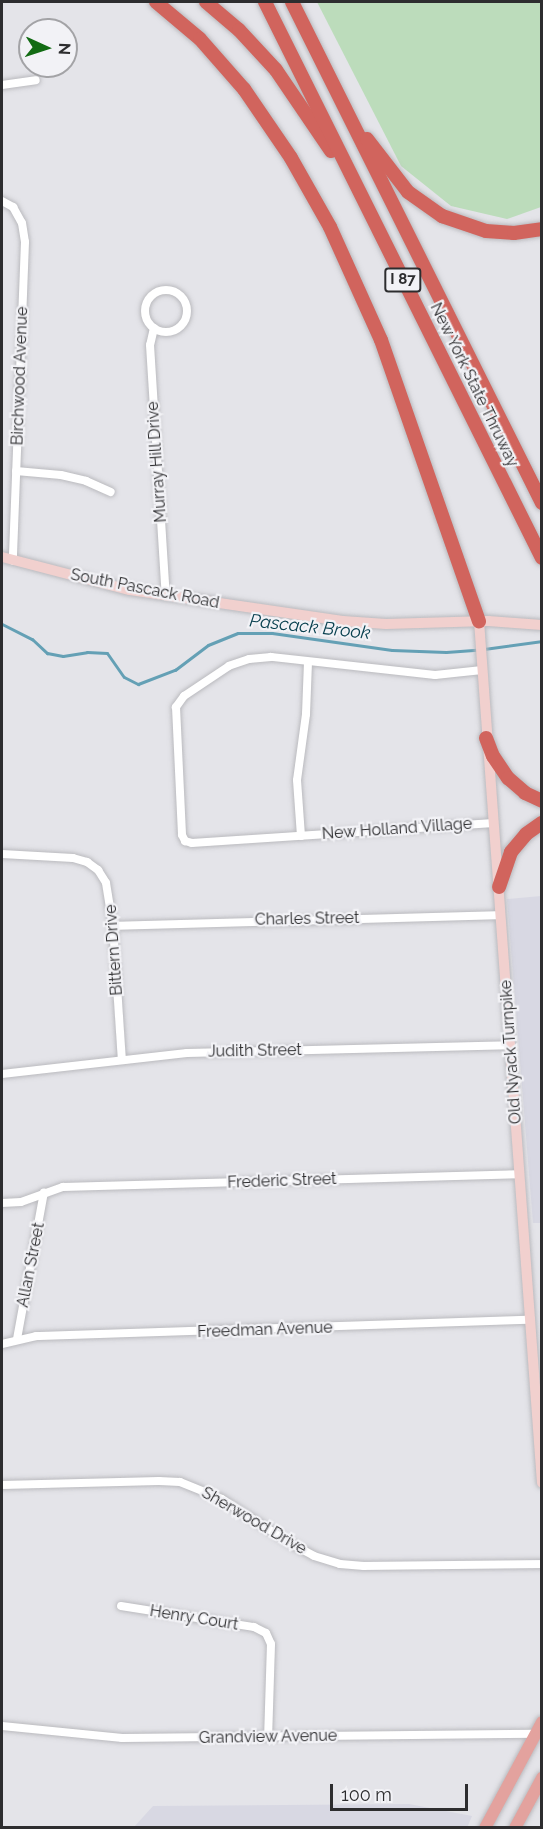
<!DOCTYPE html>
<style>
body{margin:0}
#map{position:relative;width:543px;height:1829px;overflow:hidden;background:#e4e4e9;font-family:Raleway,sans-serif}
div>[style]{position:absolute}
.built>*{inset:0;background:#d8d8e3}
.green>*{inset:0;background:#bcdcbb}
.stream>*{height:3px;margin:-1.5px;padding:0 1.5px;transform-origin:1.5px;border-radius:1.5px;background:#64a0b5}
.roads{filter:drop-shadow(0 0 2px #bababe) drop-shadow(0 0 2px #bababe)}
.street>*{height:8px;margin:-4px;padding:0 4px;transform-origin:4px;border-radius:4px;background:#fff}
.street>.ring{margin:-4px;padding:0;box-sizing:content-box;background:none;border:8px solid #fff;border-radius:50%}
.secondary>*{height:10px;margin:-5px;padding:0 5px;transform-origin:5px;border-radius:5px;background:#f1d0ce}
.primary>*{height:12px;margin:-6px;padding:0 6px;transform-origin:6px;border-radius:6px;background:#e3a29e}
.highway>*{height:14px;margin:-7px;padding:0 7px;transform-origin:7px;border-radius:7px;background:#d1645d}
span{translate:-50% -50%;white-space:nowrap;text-align:center;line-height:1.15;-webkit-text-stroke:4.5px #f2f2f6;paint-order:stroke}
.shield-label span{padding:2px 4px;background:#f2f2f6;border:2px solid;border-radius:4px;-webkit-text-stroke-width:0}
.shield-label{font-size:15px;color:#2d2d2f;font-weight:700}
.street-label{font-size:16px;color:#2d2d2f}
.water-label{font-size:18px;color:#08404f;font-style:italic}
.frame{position:absolute;inset:0;border:3px solid #2d2d2f;pointer-events:none}
.north{position:absolute;left:18px;top:18px;width:60px;height:60px;box-sizing:border-box;background:#f2f2f6;border:2px solid #a3a3a6;border-radius:50%;rotate:93deg;font-size:16px;font-weight:700;line-height:24px;text-align:center;color:#2d2d2f}
.north::after{content:'';display:block;margin:auto;width:21px;height:27px;background:#126b13;clip-path:polygon(50% 0,100% 100%,50% 72%,0 100%)}
.scale{position:absolute;left:330px;top:1784px;width:138px;height:27px;box-sizing:border-box;border:3px solid #2d2d2f;border-top:0;padding-left:8px;font-size:18px;line-height:21px;white-space:nowrap;color:#2d2d2f;-webkit-text-stroke:4px #f2f2f6;paint-order:stroke}
</style>
<div id="map">
<div class="built">
<i style="clip-path:polygon(541px 896px,542px 1223px,533px 1223px,507px 899px)"></i>
<i style="clip-path:polygon(409px 1804px,472px 1816px,467px 1828px,134px 1827px,153px 1806px)"></i>
</div>
<div class="green">
<i style="clip-path:polygon(317px 2px,541px 2px,541px 207px,507px 219px,451px 206px,401px 166px)"></i>
</div>
<div class="stream">
<i style="left:2px;top:624px;width:34px;rotate:27deg"></i>
<i style="left:32px;top:639px;width:21px;rotate:43deg"></i>
<i style="left:47px;top:653px;width:16px;rotate:11deg"></i>
<i style="left:63px;top:656px;width:24px;rotate:-9deg"></i>
<i style="left:87px;top:652px;width:20px;rotate:3deg"></i>
<i style="left:107px;top:653px;width:29px;rotate:55deg"></i>
<i style="left:124px;top:677px;width:16px;rotate:27deg"></i>
<i style="left:138px;top:684px;width:40px;rotate:-21deg"></i>
<i style="left:175px;top:670px;width:41px;rotate:-37.1deg"></i>
<i style="left:208px;top:645px;width:32px;rotate:-22deg"></i>
<i style="left:238px;top:633px;width:34px"></i>
<i style="left:272px;top:633px;width:121px;rotate:8.1deg"></i>
<i style="left:392px;top:650px;width:54px;rotate:2.1deg"></i>
<i style="left:446px;top:652px;width:31px;rotate:-4deg"></i>
<i style="left:484px;top:649px;width:59px;rotate:-7.9deg"></i>
</div>
<div class="roads">
<div class="street">
<i style="left:2px;top:85px;width:34px;rotate:-8deg"></i>
<i style="left:2px;top:201px;width:13px;rotate:29deg"></i>
<i style="left:13px;top:207px;width:18px;rotate:61deg"></i>
<i style="left:22px;top:223px;width:19px;rotate:81deg"></i>
<i style="left:25px;top:242px;width:319px;rotate:92.2deg"></i>
<i class="ring" style="left:145px;top:290px;width:34px;height:34px"></i>
<i style="left:154px;top:328px;width:17px;rotate:103deg"></i>
<i style="left:150px;top:345px;width:252px;rotate:86.4deg"></i>
<i style="left:16px;top:471px;width:45px;rotate:5.1deg"></i>
<i style="left:61px;top:475px;width:26px;rotate:13deg"></i>
<i style="left:86px;top:481px;width:27px;rotate:24deg"></i>
<i style="left:482px;top:670px;width:47px;rotate:173.9deg"></i>
<i style="left:435px;top:675px;width:165px;rotate:-173.7deg"></i>
<i style="left:271px;top:657px;width:22px;rotate:175deg"></i>
<i style="left:249px;top:659px;width:21px;rotate:161deg"></i>
<i style="left:229px;top:666px;width:54px;rotate:146.3deg"></i>
<i style="left:184px;top:696px;width:14px;rotate:126deg"></i>
<i style="left:176px;top:707px;width:128px;rotate:87.3deg"></i>
<i style="left:182px;top:835px;width:7px;rotate:63deg"></i>
<i style="left:185px;top:841px;width:7px;rotate:16deg"></i>
<i style="left:192px;top:843px;width:302px;rotate:-3.8deg"></i>
<i style="left:301px;top:836px;width:56px;rotate:-94.1deg"></i>
<i style="left:297px;top:780px;width:67px;rotate:-82.2deg"></i>
<i style="left:306px;top:714px;width:52px;rotate:-87.8deg"></i>
<i style="left:2px;top:854px;width:71px;rotate:3.2deg"></i>
<i style="left:73px;top:858px;width:15px;rotate:16deg"></i>
<i style="left:87px;top:862px;width:14px;rotate:36deg"></i>
<i style="left:98px;top:870px;width:15px;rotate:58deg"></i>
<i style="left:106px;top:883px;width:44px;rotate:80.8deg"></i>
<i style="left:113px;top:926px;width:134px;rotate:86.2deg"></i>
<i style="left:113px;top:926px;width:388px;rotate:-1.6deg"></i>
<i style="left:2px;top:1074px;width:186px;rotate:-6.5deg"></i>
<i style="left:187px;top:1053px;width:324px;rotate:-1.4deg"></i>
<i style="left:2px;top:1203px;width:19px;rotate:-3deg"></i>
<i style="left:21px;top:1202px;width:45px;rotate:-19.7deg"></i>
<i style="left:63px;top:1187px;width:457px;rotate:-1.6deg"></i>
<i style="left:17px;top:1339px;width:149px;rotate:-79.6deg"></i>
<i style="left:2px;top:1344px;width:35px;rotate:-13deg"></i>
<i style="left:36px;top:1336px;width:495px;rotate:-1.9deg"></i>
<i style="left:2px;top:1485px;width:157px;rotate:-1.5deg"></i>
<i style="left:159px;top:1481px;width:21px;rotate:3deg"></i>
<i style="left:180px;top:1482px;width:45px;rotate:22deg"></i>
<i style="left:222px;top:1499px;width:81px;rotate:32.9deg"></i>
<i style="left:290px;top:1543px;width:27px;rotate:28deg"></i>
<i style="left:314px;top:1556px;width:27px;rotate:17deg"></i>
<i style="left:340px;top:1564px;width:24px;rotate:5deg"></i>
<i style="left:364px;top:1566px;width:178px;rotate:-0.6deg"></i>
<i style="left:121px;top:1606px;width:135px;rotate:9deg"></i>
<i style="left:254px;top:1627px;width:13px;rotate:27deg"></i>
<i style="left:266px;top:1633px;width:12px;rotate:66deg"></i>
<i style="left:271px;top:1644px;width:93px;rotate:91.8deg"></i>
<i style="left:2px;top:1726px;width:121px;rotate:5.7deg"></i>
<i style="left:122px;top:1738px;width:413px;rotate:-0.6deg"></i>
</div>
<div class="secondary">
<i style="left:2px;top:557px;width:132px;rotate:14.5deg"></i>
<i style="left:130px;top:590px;width:215px;rotate:8.3deg"></i>
<i style="left:343px;top:621px;width:43px;rotate:4deg"></i>
<i style="left:386px;top:624px;width:102px;rotate:-1.7deg"></i>
<i style="left:488px;top:621px;width:54px;rotate:4.2deg"></i>
<i style="left:479px;top:621px;width:864px;rotate:85.82deg"></i>
</div>
<div class="primary">
<i style="left:485px;top:1828px;width:120px;rotate:-61.7deg"></i>
<i style="left:515px;top:1828px;width:57px;rotate:-61.6deg"></i>
</div>
<div class="highway">
<i style="left:156px;top:2px;width:57px;rotate:40.1deg"></i>
<i style="left:200px;top:39px;width:67px;rotate:48.7deg"></i>
<i style="left:244px;top:89px;width:83px;rotate:55.7deg"></i>
<i style="left:291px;top:158px;width:79px;rotate:60.5deg"></i>
<i style="left:330px;top:227px;width:124px;rotate:65.7deg"></i>
<i style="left:381px;top:340px;width:298px;rotate:70.8deg"></i>
<i style="left:206px;top:2px;width:43px;rotate:40.3deg"></i>
<i style="left:239px;top:30px;width:54px;rotate:47.2deg"></i>
<i style="left:276px;top:70px;width:98px;rotate:55.8deg"></i>
<i style="left:265px;top:2px;width:621px;rotate:63.52deg"></i>
<i style="left:292px;top:2px;width:560px;rotate:63.48deg"></i>
<i style="left:367px;top:139px;width:67px;rotate:52.3deg"></i>
<i style="left:408px;top:192px;width:42px;rotate:35.2deg"></i>
<i style="left:442px;top:216px;width:46px;rotate:18.8deg"></i>
<i style="left:486px;top:231px;width:28px;rotate:4deg"></i>
<i style="left:514px;top:233px;width:28px;rotate:-8deg"></i>
<i style="left:486px;top:738px;width:19px;rotate:69deg"></i>
<i style="left:493px;top:756px;width:27px;rotate:56deg"></i>
<i style="left:508px;top:778px;width:23px;rotate:41deg"></i>
<i style="left:525px;top:793px;width:19px;rotate:25deg"></i>
<i style="left:499px;top:887px;width:37px;rotate:-71deg"></i>
<i style="left:511px;top:852px;width:23px;rotate:-50deg"></i>
<i style="left:526px;top:834px;width:19px;rotate:-35deg"></i>
</div>
</div>
<div class="shield-label">
<span style="left:403px;top:280px">I 87</span>
</div>
<div class="street-label">
<span style="left:20px;top:376px;rotate:-88deg">Birchwood Avenue</span>
<span style="left:474px;top:385px;rotate:64deg">New York State Thruway</span>
<span style="left:157px;top:462px;rotate:-94deg">Murray Hill Drive</span>
<span style="left:145px;top:589px;rotate:11deg">South Pascack Road</span>
<span style="left:397px;top:829px;rotate:-4deg">New Holland Village</span>
<span style="left:307px;top:919px;rotate:-1deg">Charles Street</span>
<span style="left:114px;top:950px;rotate:-94deg">Bittern Drive</span>
<span style="left:255px;top:1051px;rotate:-1deg">Judith Street</span>
<span style="left:511px;top:1052px;rotate:-94deg">Old Nyack Turnpike</span>
<span style="left:282px;top:1181px;rotate:-2deg">Frederic Street</span>
<span style="left:31px;top:1265px;rotate:-79deg">Allan Street</span>
<span style="left:265px;top:1330px;rotate:-2deg">Freedman Avenue</span>
<span style="left:254px;top:1521px;rotate:30deg">Sherwood Drive</span>
<span style="left:194px;top:1618px;rotate:9deg">Henry Court</span>
<span style="left:268px;top:1737px;rotate:-1deg">Grandview Avenue</span>
</div>
<div class="water-label">
<span style="left:310px;top:627px;rotate:6deg">Pascack Brook</span>
</div>
<div class="frame"></div>
<div class="north">N</div>
<div class="scale">100 m</div>
</div>
